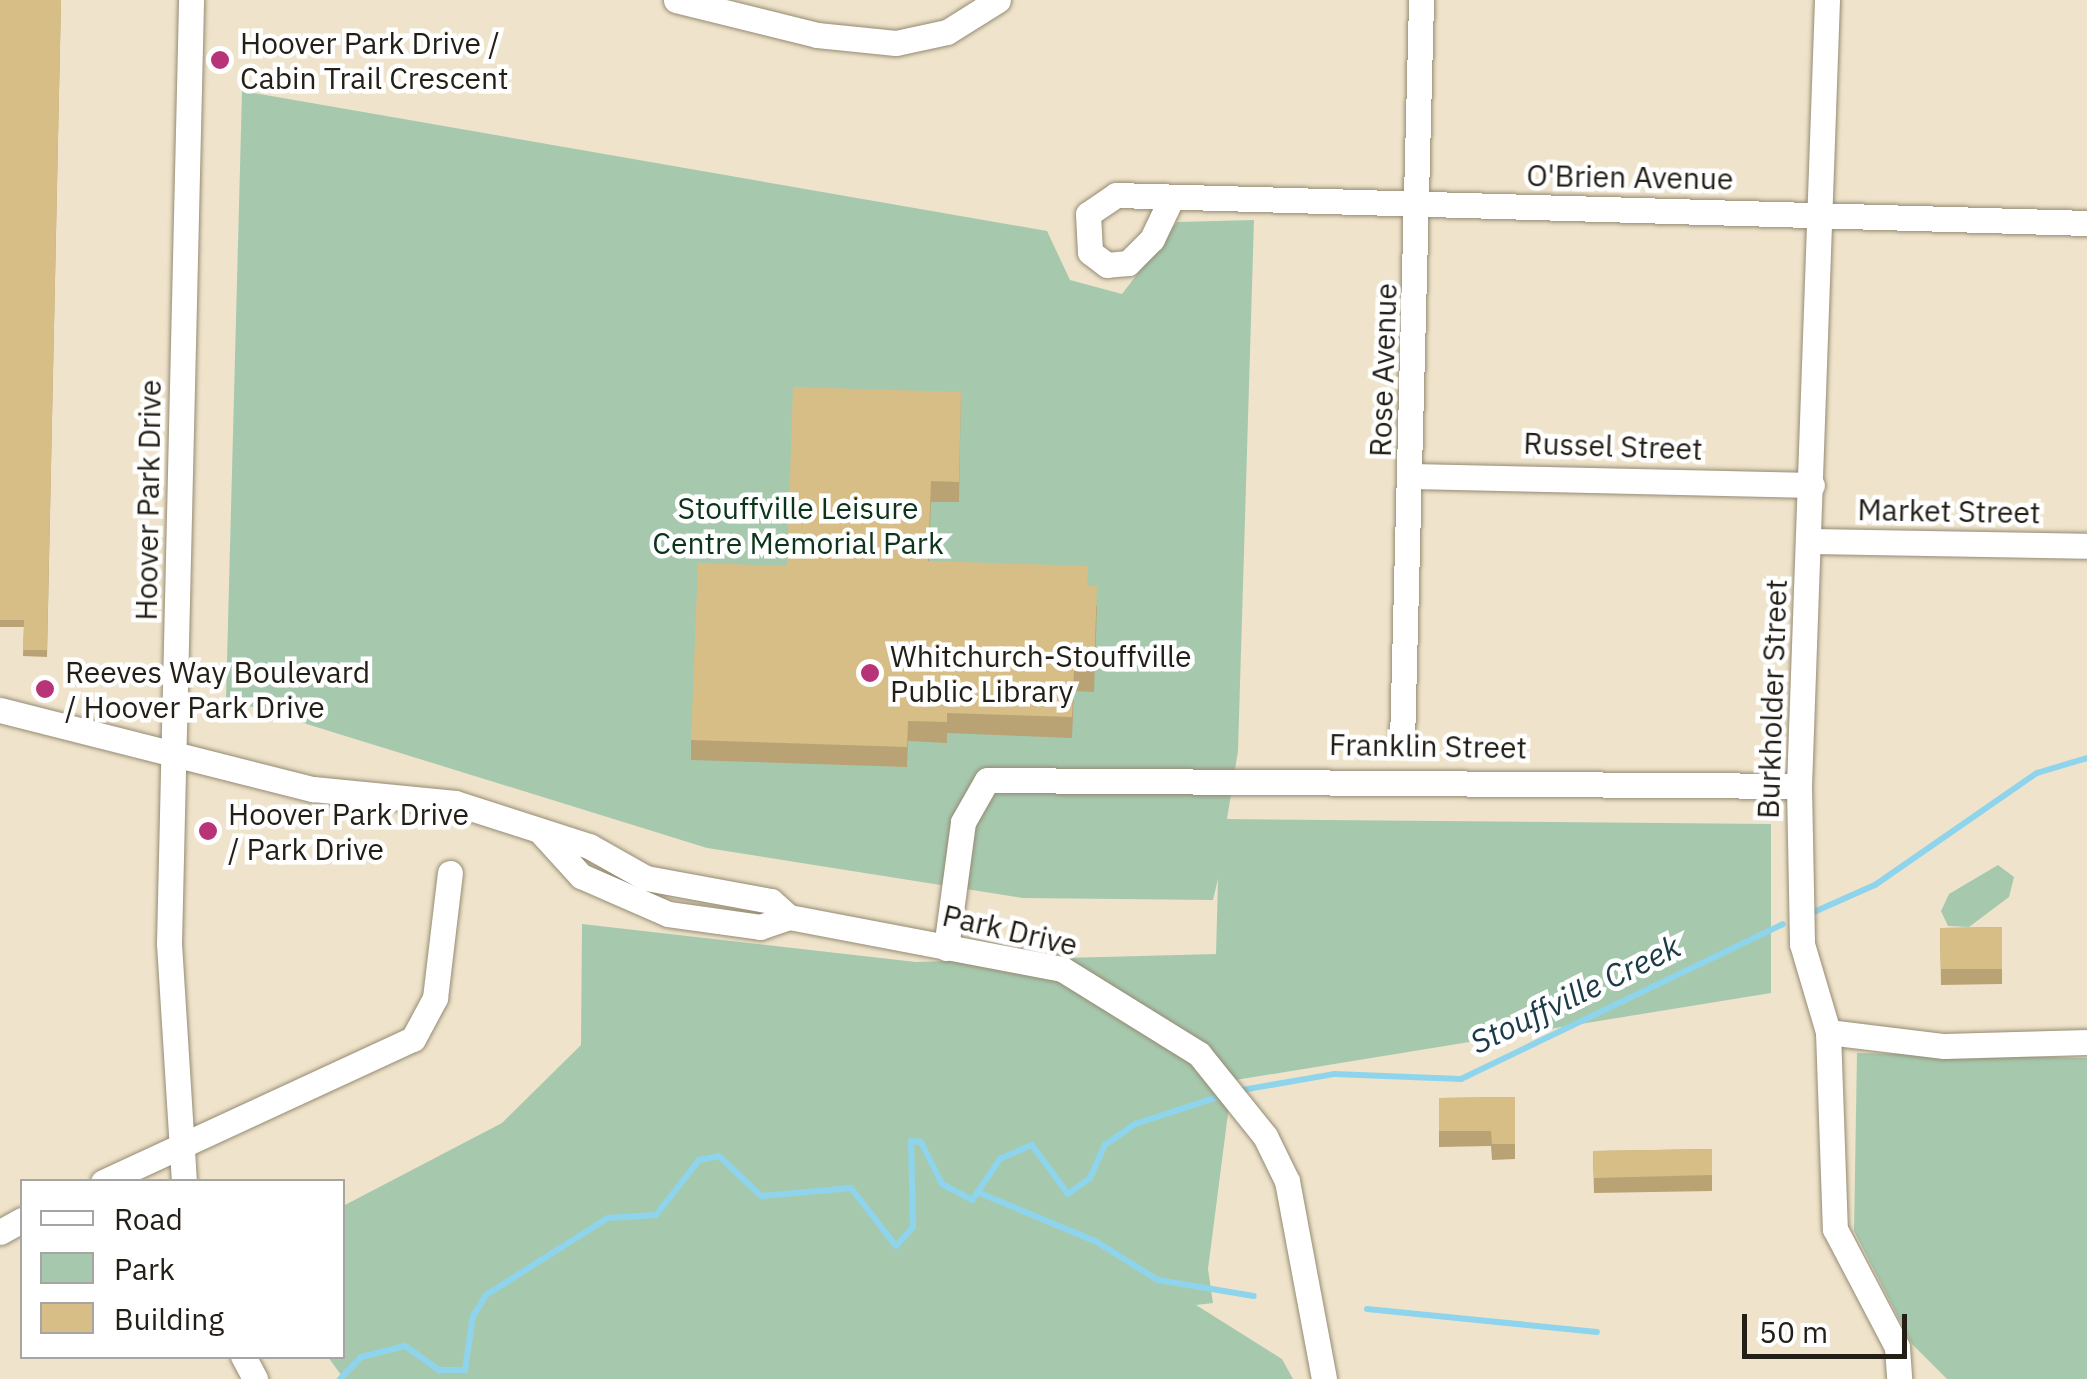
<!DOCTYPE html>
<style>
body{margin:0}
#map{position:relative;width:2087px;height:1379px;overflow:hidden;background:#efe4cb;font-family:"IBM Plex Sans",sans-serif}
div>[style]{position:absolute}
.green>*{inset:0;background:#a6c9ae}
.stream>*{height:6px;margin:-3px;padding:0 3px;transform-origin:3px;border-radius:3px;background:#8fd4ed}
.roads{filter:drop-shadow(0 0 2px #958a73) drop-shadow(0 0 2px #958a73)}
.minor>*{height:25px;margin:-12.5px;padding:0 12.5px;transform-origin:12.5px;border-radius:12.5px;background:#fff}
.wall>*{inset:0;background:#b9a374}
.building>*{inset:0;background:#d7be87}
.dots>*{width:28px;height:28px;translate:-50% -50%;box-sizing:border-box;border:5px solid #fff;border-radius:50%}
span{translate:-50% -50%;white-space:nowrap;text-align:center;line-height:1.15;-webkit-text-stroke:9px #fff;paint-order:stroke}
.poi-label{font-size:30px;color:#231e16}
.left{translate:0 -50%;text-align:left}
.street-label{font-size:30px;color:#231e16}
.park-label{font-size:30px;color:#0c341b}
.water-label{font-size:32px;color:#1b3b47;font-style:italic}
.legend{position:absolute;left:20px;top:1179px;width:325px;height:180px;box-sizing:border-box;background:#fff;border:2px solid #a7a5a2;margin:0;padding:12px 18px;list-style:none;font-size:30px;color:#231e16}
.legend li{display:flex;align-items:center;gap:20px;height:50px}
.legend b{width:50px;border:2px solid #a7a5a2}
.scale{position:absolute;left:1742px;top:1314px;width:165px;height:45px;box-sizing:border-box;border:5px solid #231e16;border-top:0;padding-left:12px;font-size:30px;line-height:35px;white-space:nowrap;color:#231e16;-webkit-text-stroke:8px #fff;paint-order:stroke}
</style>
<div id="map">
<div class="green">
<i style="clip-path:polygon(242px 91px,1047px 231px,1070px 280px,1122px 294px,1177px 222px,1254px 220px,1238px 751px,1227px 819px,1771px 824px,1771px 993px,1211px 1084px,1229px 1106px,1208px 1269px,1213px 1303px,1196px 1305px,1282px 1359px,1293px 1379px,344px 1379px,328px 1357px,342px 1356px,343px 1206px,502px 1123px,581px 1045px,582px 924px,916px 962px,1216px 954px,1218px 879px,1213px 900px,1022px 898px,707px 848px,226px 699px)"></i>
<i style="clip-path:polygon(1998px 865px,2014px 877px,2009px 897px,1969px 927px,1948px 926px,1941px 911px,1949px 894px)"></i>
<i style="clip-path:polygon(1857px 1053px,2087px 1058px,2087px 1379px,1947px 1379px,1912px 1344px,1854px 1231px)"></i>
</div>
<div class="stream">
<i style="left:1814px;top:912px;width:67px;rotate:-23.9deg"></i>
<i style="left:1875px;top:885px;width:197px;rotate:-34.7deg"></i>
<i style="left:2037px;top:773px;width:52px;rotate:-16.7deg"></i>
<i style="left:1236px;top:1091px;width:99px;rotate:-9.8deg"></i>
<i style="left:1334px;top:1074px;width:127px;rotate:2.3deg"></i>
<i style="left:1461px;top:1079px;width:357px;rotate:-25.7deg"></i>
<i style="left:982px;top:1194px;width:122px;rotate:22.6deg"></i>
<i style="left:1095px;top:1241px;width:74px;rotate:31.8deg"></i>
<i style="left:1158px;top:1280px;width:97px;rotate:9.5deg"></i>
<i style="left:1367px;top:1309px;width:231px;rotate:5.7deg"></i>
<i style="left:340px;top:1379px;width:30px;rotate:-46deg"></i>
<i style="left:361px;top:1357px;width:45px;rotate:-14deg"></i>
<i style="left:405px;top:1346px;width:42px;rotate:35.2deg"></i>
<i style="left:439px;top:1370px;width:26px"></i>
<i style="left:465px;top:1370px;width:55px;rotate:-81.6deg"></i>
<i style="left:473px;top:1316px;width:25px;rotate:-58deg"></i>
<i style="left:486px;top:1295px;width:144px;rotate:-32.3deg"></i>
<i style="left:608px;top:1218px;width:48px;rotate:-3.6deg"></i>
<i style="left:656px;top:1215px;width:70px;rotate:-52deg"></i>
<i style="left:699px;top:1160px;width:20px;rotate:-11deg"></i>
<i style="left:719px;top:1156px;width:58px;rotate:43.6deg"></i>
<i style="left:761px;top:1196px;width:90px;rotate:-5.1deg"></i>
<i style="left:851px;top:1188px;width:73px;rotate:52.2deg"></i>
<i style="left:896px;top:1246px;width:25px;rotate:-48deg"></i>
<i style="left:913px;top:1227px;width:86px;rotate:-91.3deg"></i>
<i style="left:911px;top:1141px;width:10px;rotate:6deg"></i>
<i style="left:921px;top:1142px;width:47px;rotate:63.4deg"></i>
<i style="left:942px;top:1184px;width:34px;rotate:28deg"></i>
<i style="left:972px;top:1200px;width:50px;rotate:-55.7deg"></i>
<i style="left:1000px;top:1159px;width:35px;rotate:-24deg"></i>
<i style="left:1032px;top:1145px;width:61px;rotate:53.7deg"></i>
<i style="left:1068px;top:1194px;width:27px;rotate:-36deg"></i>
<i style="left:1090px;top:1178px;width:36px;rotate:-66deg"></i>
<i style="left:1105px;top:1145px;width:37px;rotate:-35deg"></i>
<i style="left:1135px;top:1124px;width:94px;rotate:-18deg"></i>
</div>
<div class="roads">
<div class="minor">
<i style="left:676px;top:0;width:145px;rotate:13.9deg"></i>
<i style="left:817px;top:35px;width:79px;rotate:5.8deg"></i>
<i style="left:896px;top:43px;width:52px;rotate:-12.2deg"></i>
<i style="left:947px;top:32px;width:60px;rotate:-32.1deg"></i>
<i style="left:1827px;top:0;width:786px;rotate:92.04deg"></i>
<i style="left:1799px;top:786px;width:158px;rotate:88.9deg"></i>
<i style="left:1802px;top:944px;width:92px;rotate:73.5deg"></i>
<i style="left:1828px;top:1032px;width:197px;rotate:88deg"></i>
<i style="left:1835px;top:1229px;width:133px;rotate:62.3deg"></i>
<i style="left:1897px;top:1347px;width:32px;rotate:86deg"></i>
<i style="left:1172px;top:197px;width:47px;rotate:115.5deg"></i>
<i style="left:1152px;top:239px;width:34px;rotate:135deg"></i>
<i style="left:1128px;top:263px;width:21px;rotate:175deg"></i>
<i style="left:1107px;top:265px;width:21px;rotate:-143deg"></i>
<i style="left:1090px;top:252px;width:38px;rotate:-93deg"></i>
<i style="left:1088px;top:214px;width:34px;rotate:-34deg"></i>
<i style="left:1116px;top:195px;width:971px;rotate:1.65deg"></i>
<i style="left:1413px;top:476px;width:399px;rotate:1.3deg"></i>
<i style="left:1809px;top:541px;width:278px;rotate:1deg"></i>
<i style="left:0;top:710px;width:323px;rotate:14.2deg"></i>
<i style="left:313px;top:789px;width:143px;rotate:5.6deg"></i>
<i style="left:455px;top:803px;width:141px;rotate:17.8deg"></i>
<i style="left:589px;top:846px;width:65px;rotate:29.3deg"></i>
<i style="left:646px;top:878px;width:127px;rotate:10.4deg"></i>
<i style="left:771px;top:901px;width:24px;rotate:42deg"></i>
<i style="left:789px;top:917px;width:278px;rotate:10.8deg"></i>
<i style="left:1062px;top:969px;width:161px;rotate:31.8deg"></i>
<i style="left:1199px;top:1054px;width:105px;rotate:51.2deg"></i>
<i style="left:1265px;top:1136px;width:50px;rotate:63.9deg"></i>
<i style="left:1287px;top:1181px;width:201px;rotate:79.4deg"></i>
<i style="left:1402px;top:742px;width:742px;rotate:-88.53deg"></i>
<i style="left:540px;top:831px;width:61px;rotate:47.7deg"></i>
<i style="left:581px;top:876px;width:95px;rotate:23.6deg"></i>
<i style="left:668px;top:914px;width:93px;rotate:8deg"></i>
<i style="left:760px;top:927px;width:31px;rotate:-19deg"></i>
<i style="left:946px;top:948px;width:127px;rotate:-82.3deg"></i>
<i style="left:963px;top:822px;width:48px;rotate:-60.3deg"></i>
<i style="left:987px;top:780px;width:812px;rotate:0.42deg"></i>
<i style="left:1828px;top:1032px;width:117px;rotate:6.9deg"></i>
<i style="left:1944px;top:1046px;width:143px;rotate:-1.6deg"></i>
<i style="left:103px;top:1182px;width:341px;rotate:-24.8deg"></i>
<i style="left:413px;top:1039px;width:47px;rotate:-61.8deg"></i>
<i style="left:435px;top:998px;width:126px;rotate:-83.2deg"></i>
<i style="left:184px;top:1182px;width:239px;rotate:-93.6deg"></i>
<i style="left:169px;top:943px;width:943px;rotate:-88.66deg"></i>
<i style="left:0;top:1232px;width:25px;rotate:-29deg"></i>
<i style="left:243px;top:1356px;width:26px;rotate:62deg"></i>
</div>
</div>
<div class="wall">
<i style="clip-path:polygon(0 0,61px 0,47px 657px,23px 656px,24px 627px,0 627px)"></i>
<i style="clip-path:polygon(961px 392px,959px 502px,931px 502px,929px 561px,1088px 586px,1097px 607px,1094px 692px,1074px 691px,1072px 738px,947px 733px,947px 743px,908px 741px,907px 767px,691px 760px,691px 740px,787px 566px)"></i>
<i style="clip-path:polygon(2002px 927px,2002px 984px,1941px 985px,1940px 928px)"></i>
<i style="clip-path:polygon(1515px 1097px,1515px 1159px,1492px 1160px,1491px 1146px,1439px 1147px,1439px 1098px)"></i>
<i style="clip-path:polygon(1712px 1149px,1712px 1191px,1594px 1193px,1593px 1151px)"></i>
</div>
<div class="building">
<i style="clip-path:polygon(0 0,61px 0,47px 650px,23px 650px,24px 620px,0 620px)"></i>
<i style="clip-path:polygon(793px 387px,961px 392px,959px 482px,931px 481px,928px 561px,1088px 566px,1087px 586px,1097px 586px,1094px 671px,1074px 671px,1072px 717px,947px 713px,947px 722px,908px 721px,907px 747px,691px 740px,698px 563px,787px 566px)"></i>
<i style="clip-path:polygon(2002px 927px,2002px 969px,1941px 969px,1940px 928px)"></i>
<i style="clip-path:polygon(1515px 1097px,1515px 1144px,1492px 1144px,1491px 1131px,1439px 1131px,1439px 1098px)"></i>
<i style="clip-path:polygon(1712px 1149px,1712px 1175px,1594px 1178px,1593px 1151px)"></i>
</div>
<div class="dots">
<i style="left:220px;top:60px;background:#b83479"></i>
<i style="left:870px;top:673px;background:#b83479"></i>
<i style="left:45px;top:689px;background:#b83479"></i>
<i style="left:208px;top:831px;background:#b83479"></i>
</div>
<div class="poi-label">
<span class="left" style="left:240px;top:60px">Hoover Park Drive /<br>Cabin Trail Crescent</span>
<span class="left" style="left:890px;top:673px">Whitchurch-Stouffville<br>Public Library</span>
<span class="left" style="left:65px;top:689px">Reeves Way Boulevard<br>/ Hoover Park Drive</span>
<span class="left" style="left:228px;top:831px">Hoover Park Drive<br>/ Park Drive</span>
</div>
<div class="street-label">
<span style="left:1630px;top:177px;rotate:1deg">O'Brien Avenue</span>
<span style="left:1383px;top:370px;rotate:-88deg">Rose Avenue</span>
<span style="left:1613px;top:446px;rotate:2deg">Russel Street</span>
<span style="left:148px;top:500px;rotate:-89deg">Hoover Park Drive</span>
<span style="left:1949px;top:511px;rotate:1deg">Market Street</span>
<span style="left:1772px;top:699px;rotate:-88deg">Burkholder Street</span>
<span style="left:1428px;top:746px;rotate:1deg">Franklin Street</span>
<span style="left:1010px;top:930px;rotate:13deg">Park Drive</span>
</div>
<div class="park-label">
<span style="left:798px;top:525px">Stouffville Leisure<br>Centre Memorial Park</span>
</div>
<div class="water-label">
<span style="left:1575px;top:994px;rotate:-26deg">Stouffville Creek</span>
</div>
<ul class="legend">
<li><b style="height:12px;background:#fff"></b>Road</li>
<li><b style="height:28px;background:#a6c9ae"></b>Park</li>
<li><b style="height:28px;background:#d7be87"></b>Building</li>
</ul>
<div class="scale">50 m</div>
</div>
